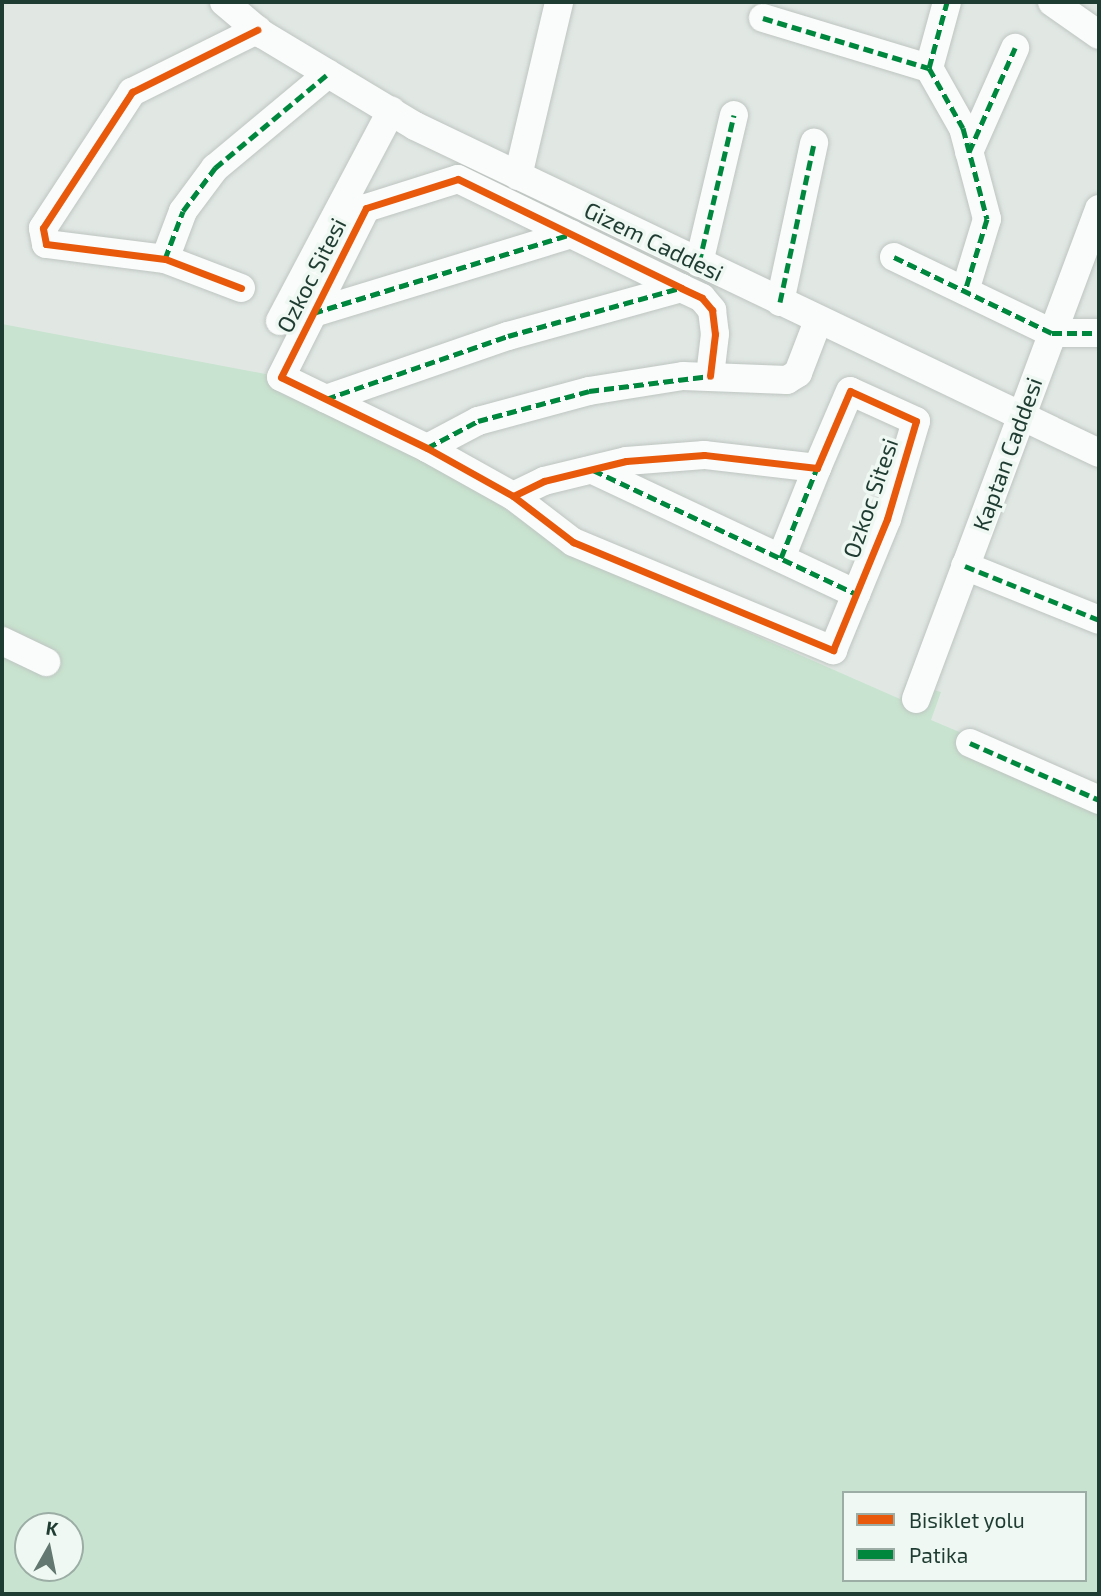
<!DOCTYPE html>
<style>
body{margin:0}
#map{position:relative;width:1101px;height:1596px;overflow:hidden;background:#e1e8e4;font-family:"Exo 2",sans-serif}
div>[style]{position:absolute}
.green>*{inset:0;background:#c8e3cf}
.roads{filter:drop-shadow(0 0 2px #bec5c1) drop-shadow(0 0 2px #bec5c1)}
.minor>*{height:28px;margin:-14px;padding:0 14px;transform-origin:14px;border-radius:14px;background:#fafcfb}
.quiet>*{height:5px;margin-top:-2.5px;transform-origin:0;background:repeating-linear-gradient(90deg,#00873e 0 10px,transparent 0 15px)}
.cycleway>*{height:7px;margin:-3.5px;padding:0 3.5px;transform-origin:3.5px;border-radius:3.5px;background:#e8590c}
span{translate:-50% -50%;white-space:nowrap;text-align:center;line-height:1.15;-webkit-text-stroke:7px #eff8f2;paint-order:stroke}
.street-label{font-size:23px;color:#1e3c32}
.frame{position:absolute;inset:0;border:4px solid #1e3c32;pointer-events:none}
.legend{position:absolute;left:842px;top:1491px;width:245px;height:91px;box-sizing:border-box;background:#eff8f2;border:2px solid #9bada5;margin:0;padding:9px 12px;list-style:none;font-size:21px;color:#1e3c32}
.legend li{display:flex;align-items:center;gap:14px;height:35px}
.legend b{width:35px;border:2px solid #9bada5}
.north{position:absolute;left:14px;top:1512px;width:70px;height:70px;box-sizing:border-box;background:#eff8f2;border:2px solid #9bada5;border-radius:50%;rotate:9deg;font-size:19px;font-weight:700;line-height:28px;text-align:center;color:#1e3c32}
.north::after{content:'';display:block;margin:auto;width:24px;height:32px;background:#627870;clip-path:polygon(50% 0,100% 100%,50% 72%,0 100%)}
</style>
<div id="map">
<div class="green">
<i style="clip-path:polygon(evenodd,2px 324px,281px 377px,438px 465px,580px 558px,900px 699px,906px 683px,941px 692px,931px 720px,1099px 791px,1099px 1594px,2px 1594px,2px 324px,844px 1493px,1085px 1493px,1085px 1580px,844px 1580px,844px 1493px,2px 324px,28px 1526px,70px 1526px,70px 1568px,28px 1568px,28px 1526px)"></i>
</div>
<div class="roads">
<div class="minor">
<i style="left:224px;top:2px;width:50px;rotate:40.1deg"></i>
<i style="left:262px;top:34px;width:179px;rotate:31deg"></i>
<i style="left:415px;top:126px;width:758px;rotate:25.55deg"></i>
<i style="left:1052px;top:2px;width:57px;rotate:35.1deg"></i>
<i style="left:763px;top:18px;width:173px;rotate:16.8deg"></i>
<i style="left:929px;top:68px;width:69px;rotate:60.5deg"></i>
<i style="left:963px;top:128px;width:94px;rotate:75.2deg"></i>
<i style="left:987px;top:219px;width:75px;rotate:107deg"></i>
<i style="left:929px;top:68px;width:68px;rotate:-74.7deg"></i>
<i style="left:969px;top:152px;width:114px;rotate:-66.1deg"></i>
<i style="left:518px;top:176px;width:179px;rotate:-76.7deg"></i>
<i style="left:894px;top:257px;width:175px;rotate:25.7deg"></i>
<i style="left:1052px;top:333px;width:47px"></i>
<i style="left:165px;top:259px;width:51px;rotate:-69.4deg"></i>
<i style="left:183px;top:211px;width:54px;rotate:-53.3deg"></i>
<i style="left:215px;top:168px;width:147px;rotate:-39.8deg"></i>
<i style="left:699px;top:263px;width:152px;rotate:-76.7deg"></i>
<i style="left:241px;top:288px;width:81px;rotate:-159.1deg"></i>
<i style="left:165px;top:259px;width:120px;rotate:-172.8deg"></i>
<i style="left:46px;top:244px;width:16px;rotate:-101deg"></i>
<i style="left:43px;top:228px;width:163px;rotate:-56.8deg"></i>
<i style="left:132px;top:92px;width:140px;rotate:-26.4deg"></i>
<i style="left:780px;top:302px;width:163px;rotate:-77.9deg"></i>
<i style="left:313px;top:313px;width:270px;rotate:-17deg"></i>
<i style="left:280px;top:321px;width:238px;rotate:-62.1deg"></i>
<i style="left:326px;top:399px;width:193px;rotate:-19.1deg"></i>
<i style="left:508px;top:336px;width:180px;rotate:-15.5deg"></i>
<i style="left:427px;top:448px;width:58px;rotate:-27.9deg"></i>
<i style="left:478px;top:421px;width:115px;rotate:-15.1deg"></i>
<i style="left:589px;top:391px;width:95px;rotate:-9.1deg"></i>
<i style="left:683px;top:376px;width:104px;rotate:2.2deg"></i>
<i style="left:787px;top:380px;width:13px;rotate:-32deg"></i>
<i style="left:798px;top:373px;width:56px;rotate:-69deg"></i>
<i style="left:593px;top:470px;width:291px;rotate:25.2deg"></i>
<i style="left:513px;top:496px;width:76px;rotate:37.5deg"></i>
<i style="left:573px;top:542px;width:282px;rotate:22.6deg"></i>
<i style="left:833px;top:650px;width:142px;rotate:-67.6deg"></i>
<i style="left:887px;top:519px;width:102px;rotate:-73.5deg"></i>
<i style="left:916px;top:421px;width:72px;rotate:-155.6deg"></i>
<i style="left:850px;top:391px;width:84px;rotate:113.2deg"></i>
<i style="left:817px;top:468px;width:114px;rotate:-173.4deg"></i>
<i style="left:704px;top:455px;width:78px;rotate:175.6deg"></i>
<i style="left:626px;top:461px;width:84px;rotate:166.3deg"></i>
<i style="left:544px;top:481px;width:34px;rotate:154deg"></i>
<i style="left:513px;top:496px;width:98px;rotate:-150.8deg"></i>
<i style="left:427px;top:448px;width:162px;rotate:-154.1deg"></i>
<i style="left:281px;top:377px;width:189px;rotate:-63.3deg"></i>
<i style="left:366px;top:208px;width:96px;rotate:-17.5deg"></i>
<i style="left:458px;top:179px;width:248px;rotate:26deg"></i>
<i style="left:681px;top:288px;width:23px;rotate:25deg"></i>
<i style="left:702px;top:298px;width:16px;rotate:50deg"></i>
<i style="left:712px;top:310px;width:24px;rotate:83deg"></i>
<i style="left:715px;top:334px;width:42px;rotate:96.8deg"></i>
<i style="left:781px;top:558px;width:97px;rotate:-68.2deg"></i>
<i style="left:965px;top:566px;width:144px;rotate:21.9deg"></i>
<i style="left:2px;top:641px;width:49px;rotate:25.5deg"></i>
<i style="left:916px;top:699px;width:523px;rotate:-69.52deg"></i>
<i style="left:970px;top:743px;width:141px;rotate:23.8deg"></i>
</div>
</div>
<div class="quiet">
<i style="left:763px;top:18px;width:173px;rotate:16.8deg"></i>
<i style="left:929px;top:68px;width:69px;rotate:60.5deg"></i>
<i style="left:963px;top:128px;width:94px;rotate:75.2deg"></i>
<i style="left:987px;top:219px;width:75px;rotate:107deg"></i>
<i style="left:929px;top:68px;width:68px;rotate:-74.7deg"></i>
<i style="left:969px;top:152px;width:114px;rotate:-66.1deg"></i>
<i style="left:894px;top:257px;width:175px;rotate:25.7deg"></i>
<i style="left:1052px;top:333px;width:47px"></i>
<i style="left:165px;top:259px;width:51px;rotate:-69.4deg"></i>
<i style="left:183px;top:211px;width:54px;rotate:-53.3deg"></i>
<i style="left:215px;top:168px;width:147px;rotate:-39.8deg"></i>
<i style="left:699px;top:263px;width:152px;rotate:-76.7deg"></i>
<i style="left:780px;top:302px;width:163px;rotate:-77.9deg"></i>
<i style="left:313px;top:313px;width:270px;rotate:-17deg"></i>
<i style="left:326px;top:399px;width:193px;rotate:-19.1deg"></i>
<i style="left:508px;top:336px;width:179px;rotate:-15.6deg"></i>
<i style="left:427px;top:448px;width:58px;rotate:-27.9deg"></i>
<i style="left:478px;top:421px;width:115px;rotate:-15.1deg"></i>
<i style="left:589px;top:391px;width:122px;rotate:-7.1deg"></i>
<i style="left:710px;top:376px;width:6px;rotate:-81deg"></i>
<i style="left:593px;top:470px;width:291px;rotate:25.2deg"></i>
<i style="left:781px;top:558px;width:97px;rotate:-68.2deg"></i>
<i style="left:965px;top:566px;width:144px;rotate:21.9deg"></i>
<i style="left:970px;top:743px;width:141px;rotate:23.8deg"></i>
</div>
<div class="cycleway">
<i style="left:241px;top:288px;width:81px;rotate:-159.1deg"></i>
<i style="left:165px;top:259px;width:120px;rotate:-172.8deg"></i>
<i style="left:46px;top:244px;width:16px;rotate:-101deg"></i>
<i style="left:43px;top:228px;width:163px;rotate:-56.8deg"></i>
<i style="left:132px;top:92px;width:140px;rotate:-26.4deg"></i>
<i style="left:513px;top:496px;width:76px;rotate:37.5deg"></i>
<i style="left:573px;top:542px;width:282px;rotate:22.6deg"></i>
<i style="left:833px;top:650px;width:142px;rotate:-67.6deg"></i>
<i style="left:887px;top:519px;width:102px;rotate:-73.5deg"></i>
<i style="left:916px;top:421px;width:72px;rotate:-155.6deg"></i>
<i style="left:850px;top:391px;width:84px;rotate:113.2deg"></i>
<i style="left:817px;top:468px;width:114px;rotate:-173.4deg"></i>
<i style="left:704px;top:455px;width:78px;rotate:175.6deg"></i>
<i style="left:626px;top:461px;width:84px;rotate:166.3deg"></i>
<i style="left:544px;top:481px;width:34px;rotate:154deg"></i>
<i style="left:513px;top:496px;width:98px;rotate:-150.8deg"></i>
<i style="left:427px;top:448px;width:162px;rotate:-154.1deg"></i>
<i style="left:281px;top:377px;width:189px;rotate:-63.3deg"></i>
<i style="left:366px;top:208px;width:96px;rotate:-17.5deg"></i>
<i style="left:458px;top:179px;width:248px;rotate:26deg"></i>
<i style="left:681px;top:288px;width:23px;rotate:25deg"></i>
<i style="left:702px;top:298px;width:16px;rotate:50deg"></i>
<i style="left:712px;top:310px;width:24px;rotate:83deg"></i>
<i style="left:715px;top:334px;width:42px;rotate:96.8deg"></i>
</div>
<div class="street-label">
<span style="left:654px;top:241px;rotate:26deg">Gizem Caddesi</span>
<span style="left:311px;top:275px;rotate:-63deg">Ozkoc Sitesi</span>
<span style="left:1007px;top:454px;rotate:-70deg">Kaptan Caddesi</span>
<span style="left:870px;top:498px;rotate:-71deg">Ozkoc Sitesi</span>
</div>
<div class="frame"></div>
<ul class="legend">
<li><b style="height:9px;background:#e8590c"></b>Bisiklet yolu</li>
<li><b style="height:9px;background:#00873e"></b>Patika</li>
</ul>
<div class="north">K</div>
</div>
